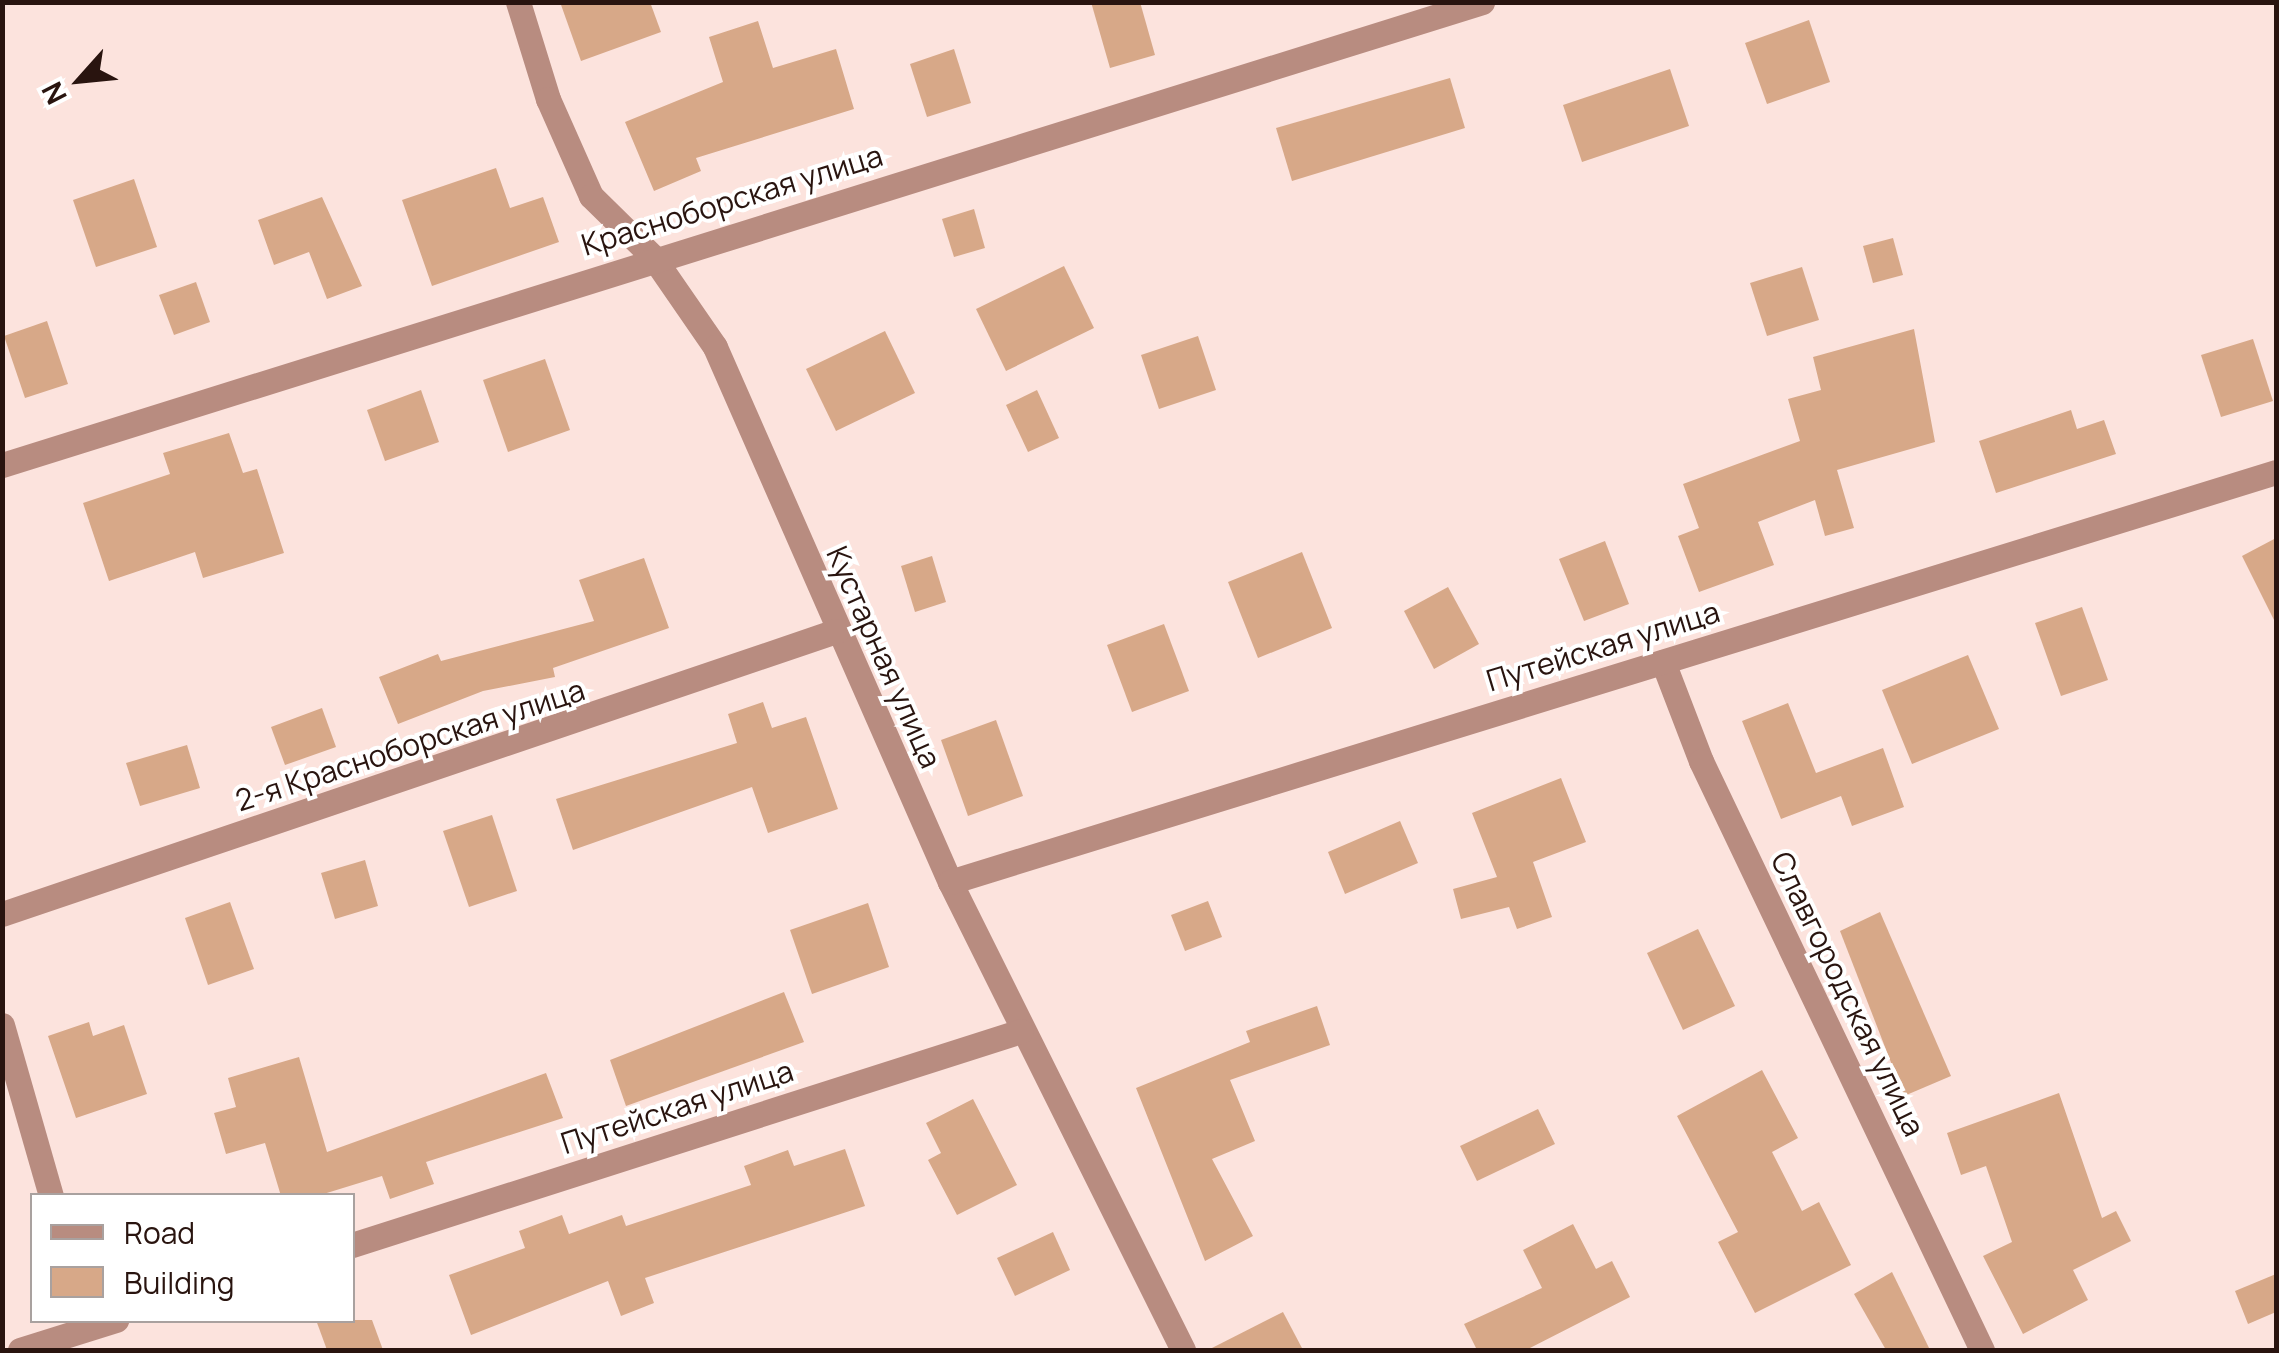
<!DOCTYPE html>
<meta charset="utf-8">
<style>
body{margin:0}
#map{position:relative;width:2279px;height:1353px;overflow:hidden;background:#fce3dd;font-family:Manrope,sans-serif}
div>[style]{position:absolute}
.building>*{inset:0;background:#d7a888}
.minor>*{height:25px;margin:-12.5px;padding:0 12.5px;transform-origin:12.5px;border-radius:12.5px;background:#b88c80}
span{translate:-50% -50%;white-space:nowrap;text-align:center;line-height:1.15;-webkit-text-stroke:8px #fff;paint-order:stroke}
.street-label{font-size:30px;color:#29140f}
.frame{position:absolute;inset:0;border:5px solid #29140f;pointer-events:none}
.legend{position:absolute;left:30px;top:1193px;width:325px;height:130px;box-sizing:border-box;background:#fff;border:2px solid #a9a19f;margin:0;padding:12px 18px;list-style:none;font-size:30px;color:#29140f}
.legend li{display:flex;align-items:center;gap:20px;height:50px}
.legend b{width:50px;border:2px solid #a9a19f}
.north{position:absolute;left:30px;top:30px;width:100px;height:100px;-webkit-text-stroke:8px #fff;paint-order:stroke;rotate:243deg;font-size:28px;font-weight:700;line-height:40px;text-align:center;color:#29140f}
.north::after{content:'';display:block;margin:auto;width:35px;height:45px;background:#29140f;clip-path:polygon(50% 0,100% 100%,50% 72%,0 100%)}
</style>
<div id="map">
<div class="building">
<i style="clip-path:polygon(560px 2px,650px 2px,661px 32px,581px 61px)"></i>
<i style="clip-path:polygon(1091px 2px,1140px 2px,1155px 55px,1110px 68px)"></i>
<i style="clip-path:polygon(1809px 20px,1830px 82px,1767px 104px,1745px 43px)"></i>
<i style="clip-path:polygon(758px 21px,773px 68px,836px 49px,854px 109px,696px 158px,701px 171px,654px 191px,625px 122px,723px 82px,709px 37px)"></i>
<i style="clip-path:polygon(954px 49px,971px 103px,927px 117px,910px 64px)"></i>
<i style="clip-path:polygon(1670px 69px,1689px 126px,1582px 162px,1563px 105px)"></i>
<i style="clip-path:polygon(1450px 78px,1465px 128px,1292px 181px,1276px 128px)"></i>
<i style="clip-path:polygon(496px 168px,510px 208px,543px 197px,559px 242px,432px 286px,402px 200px)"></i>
<i style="clip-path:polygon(134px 179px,157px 247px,96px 267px,73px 200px)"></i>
<i style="clip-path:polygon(322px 197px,362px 286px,327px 299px,309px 252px,274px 265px,258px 220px)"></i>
<i style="clip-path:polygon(974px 209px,985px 248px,954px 257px,942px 219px)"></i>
<i style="clip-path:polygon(1893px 238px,1903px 275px,1873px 283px,1863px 246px)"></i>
<i style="clip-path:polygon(1064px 266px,1094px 328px,1006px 371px,976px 309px)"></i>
<i style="clip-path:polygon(1802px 267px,1819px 320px,1767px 336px,1750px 283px)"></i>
<i style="clip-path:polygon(196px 282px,210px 322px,174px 335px,159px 295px)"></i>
<i style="clip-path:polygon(47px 321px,68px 384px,25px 398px,4px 336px)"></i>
<i style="clip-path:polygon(1914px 329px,1935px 442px,1837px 470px,1854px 528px,1825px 536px,1815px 500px,1758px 522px,1774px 565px,1699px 592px,1678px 536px,1699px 528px,1683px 484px,1800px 441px,1788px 399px,1821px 390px,1813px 357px)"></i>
<i style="clip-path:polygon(885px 331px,915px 393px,836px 431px,806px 369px)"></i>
<i style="clip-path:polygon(1198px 336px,1216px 390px,1159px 409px,1141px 355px)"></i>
<i style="clip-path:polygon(2253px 339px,2273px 401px,2221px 417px,2201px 355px)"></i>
<i style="clip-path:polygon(545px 359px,570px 430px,508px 452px,483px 380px)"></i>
<i style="clip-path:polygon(421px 390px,439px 442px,385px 461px,367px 410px)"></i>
<i style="clip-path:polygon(1037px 390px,1059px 438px,1028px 452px,1006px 405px)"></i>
<i style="clip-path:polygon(2071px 410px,2077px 429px,2104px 420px,2116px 454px,1996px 493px,1979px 441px)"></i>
<i style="clip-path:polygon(229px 433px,243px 473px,257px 469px,284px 553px,203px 578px,195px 552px,109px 581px,83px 503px,170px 474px,163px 453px)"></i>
<i style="clip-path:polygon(2276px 538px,2276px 624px,2242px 556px)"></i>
<i style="clip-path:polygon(1605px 541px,1629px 604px,1584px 621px,1559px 559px)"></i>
<i style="clip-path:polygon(1302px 552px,1332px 628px,1258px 658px,1228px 582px)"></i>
<i style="clip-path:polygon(932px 556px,946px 602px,915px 612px,901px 566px)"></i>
<i style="clip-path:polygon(644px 558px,669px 628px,553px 668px,555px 677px,483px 691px,398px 724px,379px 677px,438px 654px,441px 661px,594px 621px,579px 580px)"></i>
<i style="clip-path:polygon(1448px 587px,1479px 644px,1434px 669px,1404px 611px)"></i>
<i style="clip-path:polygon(2082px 607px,2108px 680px,2061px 696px,2035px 623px)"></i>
<i style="clip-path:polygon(1164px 624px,1189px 691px,1132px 712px,1107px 645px)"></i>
<i style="clip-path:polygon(1968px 655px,1999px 729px,1912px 764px,1882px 690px)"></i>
<i style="clip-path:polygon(763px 702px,772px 728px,806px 717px,838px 809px,768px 833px,752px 787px,573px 850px,556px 799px,737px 743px,728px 714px)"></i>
<i style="clip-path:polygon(1788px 703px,1816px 773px,1883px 748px,1904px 807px,1852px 826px,1841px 796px,1781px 819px,1742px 721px)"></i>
<i style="clip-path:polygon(322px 708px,336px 747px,285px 765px,271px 727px)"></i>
<i style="clip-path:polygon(996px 720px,1023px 796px,968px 816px,941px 740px)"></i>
<i style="clip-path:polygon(187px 745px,200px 788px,140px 806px,126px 763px)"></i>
<i style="clip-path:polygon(1561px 778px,1586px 842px,1533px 862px,1552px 917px,1517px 929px,1509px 907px,1461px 919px,1453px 889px,1497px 877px,1472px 813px)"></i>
<i style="clip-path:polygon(492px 815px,517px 891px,469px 907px,443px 831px)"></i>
<i style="clip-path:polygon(1400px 821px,1418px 863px,1345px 894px,1328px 852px)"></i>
<i style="clip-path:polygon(365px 860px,378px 906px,335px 919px,321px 873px)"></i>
<i style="clip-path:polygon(1208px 901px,1222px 937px,1185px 951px,1171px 915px)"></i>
<i style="clip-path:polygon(230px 902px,254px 969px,208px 985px,185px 918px)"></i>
<i style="clip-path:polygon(868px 903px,889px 967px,812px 994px,790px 930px)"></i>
<i style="clip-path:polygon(1880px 912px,1951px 1076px,1904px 1096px,1840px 931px)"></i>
<i style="clip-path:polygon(1698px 929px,1735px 1006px,1683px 1030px,1647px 953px)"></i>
<i style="clip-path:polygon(784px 992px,804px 1042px,626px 1106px,610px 1060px)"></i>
<i style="clip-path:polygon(1317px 1006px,1330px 1045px,1230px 1080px,1255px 1141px,1212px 1159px,1253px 1236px,1205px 1261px,1136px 1088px,1250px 1042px,1246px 1031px)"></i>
<i style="clip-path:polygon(89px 1022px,93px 1036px,124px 1025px,147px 1094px,76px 1118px,48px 1036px)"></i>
<i style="clip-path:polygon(299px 1057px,327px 1152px,546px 1073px,563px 1118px,426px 1162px,434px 1184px,390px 1199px,382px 1176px,317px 1196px,281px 1196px,265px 1143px,226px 1154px,214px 1113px,236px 1107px,228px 1078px)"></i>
<i style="clip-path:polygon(1762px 1070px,1798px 1138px,1772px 1152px,1802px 1211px,1819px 1202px,1851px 1265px,1755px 1313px,1718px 1242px,1738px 1232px,1677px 1116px)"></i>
<i style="clip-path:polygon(2059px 1093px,2102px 1218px,2116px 1211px,2131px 1241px,2073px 1270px,2088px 1300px,2023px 1334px,1983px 1256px,2012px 1242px,1986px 1166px,1961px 1175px,1947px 1133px)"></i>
<i style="clip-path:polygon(973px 1099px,1017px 1185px,957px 1215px,928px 1160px,941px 1153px,926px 1123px)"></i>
<i style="clip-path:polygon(1538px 1109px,1555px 1144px,1477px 1181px,1460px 1146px)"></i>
<i style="clip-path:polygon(845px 1149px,865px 1206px,645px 1278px,654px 1303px,621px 1316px,608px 1281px,471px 1335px,449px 1275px,525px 1248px,519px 1231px,562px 1215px,569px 1234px,622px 1215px,626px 1226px,751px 1185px,744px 1166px,788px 1150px,794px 1166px)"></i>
<i style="clip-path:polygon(1573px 1224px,1596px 1269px,1612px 1261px,1630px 1297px,1526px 1350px,1477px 1350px,1464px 1324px,1542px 1288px,1523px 1250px)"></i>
<i style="clip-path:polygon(1053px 1232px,1070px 1270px,1015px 1296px,997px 1258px)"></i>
<i style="clip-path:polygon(1892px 1272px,1930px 1350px,1886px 1350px,1854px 1294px)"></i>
<i style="clip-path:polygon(2276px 1274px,2276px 1312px,2248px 1324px,2235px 1291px)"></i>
<i style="clip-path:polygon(1283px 1312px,1303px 1350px,1208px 1350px)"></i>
<i style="clip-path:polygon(316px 1320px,372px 1320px,383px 1350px,327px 1350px)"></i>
</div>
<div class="minor">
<i style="left:518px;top:2px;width:102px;rotate:72.8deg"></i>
<i style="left:548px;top:99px;width:106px;rotate:66.1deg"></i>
<i style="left:591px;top:196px;width:87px;rotate:44.5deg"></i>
<i style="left:653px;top:257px;width:109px;rotate:55.4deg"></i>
<i style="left:715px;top:347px;width:584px;rotate:66.29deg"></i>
<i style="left:950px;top:882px;width:523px;rotate:63.53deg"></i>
<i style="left:2px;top:465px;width:1551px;rotate:-17.37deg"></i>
<i style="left:1663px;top:662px;width:106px;rotate:69deg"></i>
<i style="left:1701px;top:761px;width:653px;rotate:64.5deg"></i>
<i style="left:950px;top:882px;width:1388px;rotate:-17.18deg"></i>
<i style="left:2px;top:914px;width:881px;rotate:-18.74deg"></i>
<i style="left:2px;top:1025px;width:178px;rotate:74deg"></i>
<i style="left:352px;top:1245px;width:702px;rotate:-17.74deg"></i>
<i style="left:20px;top:1350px;width:101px;rotate:-17.4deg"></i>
</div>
<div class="street-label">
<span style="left:732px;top:200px;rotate:-17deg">Красноборская улица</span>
<span style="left:1603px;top:646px;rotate:-17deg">Путейская улица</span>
<span style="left:884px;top:657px;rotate:66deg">Кустарная улица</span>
<span style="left:410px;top:745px;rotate:-18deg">2-я Красноборская улица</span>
<span style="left:1848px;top:994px;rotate:64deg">Славгородская улица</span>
<span style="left:677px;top:1107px;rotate:-18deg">Путейская улица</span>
</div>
<div class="frame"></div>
<ul class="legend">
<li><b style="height:12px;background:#b88c80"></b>Road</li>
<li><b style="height:28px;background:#d7a888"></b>Building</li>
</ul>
<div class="north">N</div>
</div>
